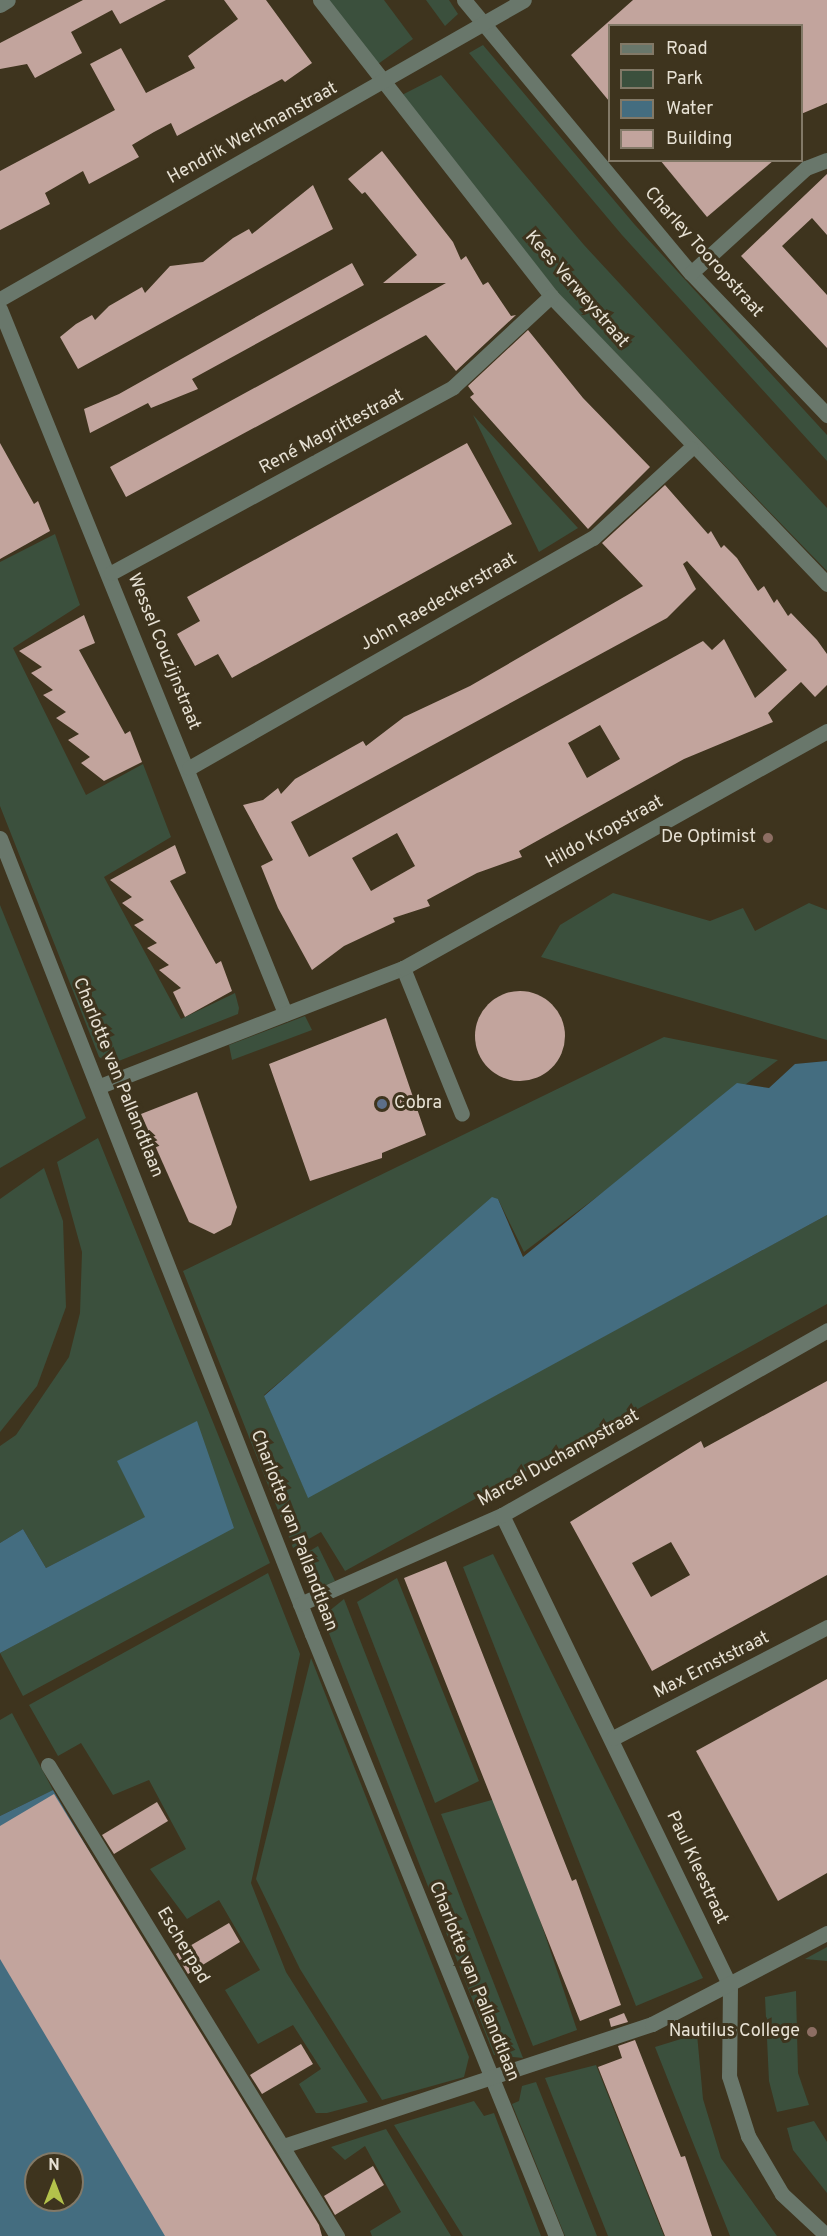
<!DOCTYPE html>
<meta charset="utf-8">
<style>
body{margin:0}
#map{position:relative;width:827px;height:2236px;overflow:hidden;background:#3e341e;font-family:Overpass,sans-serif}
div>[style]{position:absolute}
.green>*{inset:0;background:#3b503d}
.water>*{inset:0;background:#446d80}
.building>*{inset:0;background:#c2a49d}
.round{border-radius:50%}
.minor>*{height:15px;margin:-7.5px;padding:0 7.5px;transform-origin:7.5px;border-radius:7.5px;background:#69776b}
.dots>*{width:16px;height:16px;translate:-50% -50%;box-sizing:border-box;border:3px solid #3e341e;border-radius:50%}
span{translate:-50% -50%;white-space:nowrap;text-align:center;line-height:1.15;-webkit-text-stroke:6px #3e341e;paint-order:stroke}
.street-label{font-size:18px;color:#e7e1d4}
.poi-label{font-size:18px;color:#e7e1d4}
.right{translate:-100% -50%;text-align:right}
.left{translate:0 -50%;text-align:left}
.legend{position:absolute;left:608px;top:24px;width:195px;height:138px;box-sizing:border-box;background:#3e341e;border:2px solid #827967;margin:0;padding:8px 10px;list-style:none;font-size:18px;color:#e7e1d4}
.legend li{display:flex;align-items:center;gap:12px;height:30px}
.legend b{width:30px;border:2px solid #827967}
.north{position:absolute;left:24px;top:2152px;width:60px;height:60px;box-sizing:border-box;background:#3e341e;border:2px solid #827967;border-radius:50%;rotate:0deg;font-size:16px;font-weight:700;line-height:24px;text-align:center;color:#e7e1d4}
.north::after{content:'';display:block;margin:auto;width:21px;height:27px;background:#b3c24b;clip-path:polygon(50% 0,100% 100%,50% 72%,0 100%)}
</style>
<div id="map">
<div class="green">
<i style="clip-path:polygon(325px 0,384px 0,413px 39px,371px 69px)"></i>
<i style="clip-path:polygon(426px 0,449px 0,458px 14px,445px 26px)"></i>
<i style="clip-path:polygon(483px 45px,635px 225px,827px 435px,827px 461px,622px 235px,469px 53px)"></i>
<i style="clip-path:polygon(441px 75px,584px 245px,827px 508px,827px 571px,565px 301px,398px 97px)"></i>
<i style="clip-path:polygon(473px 415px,578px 528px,539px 552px)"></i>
<i style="clip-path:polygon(55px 534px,80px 605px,13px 648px,86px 795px,143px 764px,171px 837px,104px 877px,181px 1019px,235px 993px,239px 1008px,238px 1014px,111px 1064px,99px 1057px,0 806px,0 562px)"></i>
<i style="clip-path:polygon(613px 893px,710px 921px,743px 908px,755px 931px,809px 903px,827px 910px,827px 1040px,541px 957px,560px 925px)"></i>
<i style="clip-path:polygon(0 905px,86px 1118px,0 1168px)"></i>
<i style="clip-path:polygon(305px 1016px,312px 1030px,232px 1060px,229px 1045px)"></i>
<i style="clip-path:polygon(664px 1037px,778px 1060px,524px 1252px,498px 1199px,264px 1395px,308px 1497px,827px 1215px,827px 1304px,345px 1571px,321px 1532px,293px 1548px,183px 1271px)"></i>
<i style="clip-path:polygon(98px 1138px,270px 1563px,23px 1696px,0 1653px,234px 1527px,146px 1517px,46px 1568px,23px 1529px,0 1543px,0 1446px,16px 1435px,69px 1357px,80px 1313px,82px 1252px,57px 1162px)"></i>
<i style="clip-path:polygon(44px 1168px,63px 1221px,66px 1307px,37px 1386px,0 1432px,0 1199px)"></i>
<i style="clip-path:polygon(318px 1546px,335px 1581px,324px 1586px,305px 1578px,298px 1558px)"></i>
<i style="clip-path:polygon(493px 1554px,703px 1978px,636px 2006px,463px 1567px)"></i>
<i style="clip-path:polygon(268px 1573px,300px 1654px,251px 1883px,286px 1972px,368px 2102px,327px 2113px,316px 2113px,299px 2084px,321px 2069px,293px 2025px,258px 2044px,225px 1990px,260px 1970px,219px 1900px,187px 1919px,150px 1869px,186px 1849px,149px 1780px,113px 1795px,81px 1743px,58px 1756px,29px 1705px)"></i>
<i style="clip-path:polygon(397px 1578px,479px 1781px,435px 1803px,357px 1602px)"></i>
<i style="clip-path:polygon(344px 1599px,523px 2058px,494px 2055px,325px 1623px,328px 1612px)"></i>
<i style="clip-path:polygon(311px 1658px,469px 2057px,464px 2077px,382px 2100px,300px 1969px,256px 1879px)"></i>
<i style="clip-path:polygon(12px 1713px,53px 1790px,0 1816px,0 1720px)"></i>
<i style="clip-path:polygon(499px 1798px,577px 2030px,533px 2046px,441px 1814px)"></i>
<i style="clip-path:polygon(827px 1947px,827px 1961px,805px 1959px)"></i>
<i style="clip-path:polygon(796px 1991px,798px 2073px,809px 2105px,777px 2112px,769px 2081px,765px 1997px)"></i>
<i style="clip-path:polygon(697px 2034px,703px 2099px,721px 2158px,777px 2236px,730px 2236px,655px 2047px)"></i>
<i style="clip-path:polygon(596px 2065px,664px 2236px,608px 2236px,545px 2078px)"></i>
<i style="clip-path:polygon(536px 2082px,597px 2236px,565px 2236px,512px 2104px,519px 2101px,522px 2086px)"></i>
<i style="clip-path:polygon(474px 2101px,484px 2116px,494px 2113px,541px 2236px,463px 2236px,394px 2125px)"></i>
<i style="clip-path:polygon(814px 2121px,827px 2142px,827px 2193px,793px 2150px,787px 2128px)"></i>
<i style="clip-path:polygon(386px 2129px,451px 2236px,372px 2236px,370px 2231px,401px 2212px,365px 2146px,345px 2160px,331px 2147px)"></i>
</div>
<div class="water">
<i style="clip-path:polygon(827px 1061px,827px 1215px,308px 1498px,264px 1396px,492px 1197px,498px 1199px,523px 1257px,737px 1083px,769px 1088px,795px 1064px)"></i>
<i style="clip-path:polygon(197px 1421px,234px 1528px,0 1653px,0 1543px,23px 1529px,46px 1568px,145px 1517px,117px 1461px)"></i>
<i style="clip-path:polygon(evenodd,53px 1790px,166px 1982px,315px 2236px,0 2236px,0 1816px,53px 1790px,36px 2164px,72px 2164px,72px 2200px,36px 2200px,36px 2164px)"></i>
</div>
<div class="building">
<i style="clip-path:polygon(83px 0,166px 0,120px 24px,112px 10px,71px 32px,82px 53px,35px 78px,27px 64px,0 69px,0 43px)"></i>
<i style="clip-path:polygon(224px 0,266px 0,312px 63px,285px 82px,282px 79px,177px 136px,171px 123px,154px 132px,132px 145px,139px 157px,89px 184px,83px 171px,45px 193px,50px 204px,0 230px,0 171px,115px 110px,90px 64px,121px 48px,146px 93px,195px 68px,188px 56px,238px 19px)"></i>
<i style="clip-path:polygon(633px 0,827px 0,827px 103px,801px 114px,801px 26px,609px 26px,609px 101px,571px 55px)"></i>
<i style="clip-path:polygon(382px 151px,453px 242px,461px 260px,466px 256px,483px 285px,488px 282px,511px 316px,516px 315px,456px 371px,426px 335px,126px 497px,110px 467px,446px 283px,383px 283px,417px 255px,365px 192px,362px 194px,348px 179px)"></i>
<i style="clip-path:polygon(660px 160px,774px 160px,707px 217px)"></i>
<i style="clip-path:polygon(827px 174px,827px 235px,812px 218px,782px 246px,827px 295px,827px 348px,741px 256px)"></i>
<i style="clip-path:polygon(313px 185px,333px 229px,78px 369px,60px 337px,76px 324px,92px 315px,95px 320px,109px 306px,142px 287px,145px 293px,170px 266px,203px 262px,233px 238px,249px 229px,252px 234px)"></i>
<i style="clip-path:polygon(352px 263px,364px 285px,192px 379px,198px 389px,151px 408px,148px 403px,90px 433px,84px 409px,119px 394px)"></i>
<i style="clip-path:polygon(528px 330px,583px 398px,650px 467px,588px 529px,470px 397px,474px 394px,468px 386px)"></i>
<i style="clip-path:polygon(0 443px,34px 504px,38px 501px,50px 531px,0 559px)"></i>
<i style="clip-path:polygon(467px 443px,512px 524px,232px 678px,218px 654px,195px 666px,177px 634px,200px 621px,187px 597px)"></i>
<i style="clip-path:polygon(evenodd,665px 485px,708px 534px,711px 531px,721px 548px,724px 545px,737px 558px,758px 591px,764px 586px,774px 603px,777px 599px,788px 616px,791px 613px,817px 640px,827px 654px,827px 685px,815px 697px,801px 682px,768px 713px,773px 722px,684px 759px,519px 851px,522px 857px,477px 873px,427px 900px,430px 906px,393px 918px,395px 922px,344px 946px,312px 970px,278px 908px,261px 866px,273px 860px,243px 805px,263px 800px,278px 788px,281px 794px,295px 779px,363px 741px,366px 746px,404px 717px,470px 686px,643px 586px,602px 543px,665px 485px,687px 561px,787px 670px,755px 698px,724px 639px,712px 650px,703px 641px,309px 857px,291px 822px,667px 618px,696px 589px,683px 564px,687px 561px,665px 485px,600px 725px,620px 759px,587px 778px,568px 743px,600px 725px,665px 485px,397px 833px,415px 866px,371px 891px,352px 858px,397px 833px)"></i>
<i style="clip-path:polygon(84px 615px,95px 643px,79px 650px,125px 734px,130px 731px,142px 762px,104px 781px,81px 763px,90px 757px,68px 740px,79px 734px,56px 718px,66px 712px,43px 695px,53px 690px,31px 673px,42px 667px,19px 651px)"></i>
<i style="clip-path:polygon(175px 845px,186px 873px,170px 881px,216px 964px,221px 961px,232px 991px,185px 1017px,173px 992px,181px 988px,159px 970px,169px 965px,147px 948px,157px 943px,134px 925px,144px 920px,122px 903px,132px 897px,110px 880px)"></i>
<i class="round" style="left:475px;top:991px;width:90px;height:90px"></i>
<i style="clip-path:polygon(386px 1018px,426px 1135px,382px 1153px,382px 1158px,310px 1181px,269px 1064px)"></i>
<i style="clip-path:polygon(197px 1092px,237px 1207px,231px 1225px,214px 1234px,189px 1222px,141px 1114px)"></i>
<i style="clip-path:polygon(evenodd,827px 1381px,827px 1575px,652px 1671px,570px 1522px,701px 1441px,704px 1448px,827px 1381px,671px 1542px,690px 1575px,651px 1597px,632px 1563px,671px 1542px)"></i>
<i style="clip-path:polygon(446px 1561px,572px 1881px,576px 1879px,621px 2005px,580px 2021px,404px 1578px)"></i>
<i style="clip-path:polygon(827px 1679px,827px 1873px,778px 1901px,696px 1751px)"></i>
<i style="clip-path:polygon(54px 1794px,319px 2225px,322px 2236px,165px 2236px,0 1959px,0 1826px)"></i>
<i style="clip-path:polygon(157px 1802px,168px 1821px,114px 1854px,102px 1835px)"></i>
<i style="clip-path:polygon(229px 1923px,240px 1942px,188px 1974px,176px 1954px)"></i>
<i style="clip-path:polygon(624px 2013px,628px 2022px,611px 2027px,609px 2019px)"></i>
<i style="clip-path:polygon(635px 2040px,681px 2157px,685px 2156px,712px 2236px,665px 2236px,598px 2067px,622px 2058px,618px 2046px)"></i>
<i style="clip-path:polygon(301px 2044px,313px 2064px,262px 2094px,250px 2075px)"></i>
<i style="clip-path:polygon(373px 2166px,384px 2185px,335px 2215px,324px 2196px)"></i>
</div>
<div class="minor">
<i style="left:320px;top:0;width:375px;rotate:52deg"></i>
<i style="left:551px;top:296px;width:399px;rotate:46.2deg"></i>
<i style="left:464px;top:0;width:355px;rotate:50.3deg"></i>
<i style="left:691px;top:273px;width:197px;rotate:46.2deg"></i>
<i style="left:0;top:5px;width:9px;rotate:-32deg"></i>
<i style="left:691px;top:273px;width:156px;rotate:-42.4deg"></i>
<i style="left:806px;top:168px;width:22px;rotate:-21deg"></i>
<i style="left:0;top:299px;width:603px;rotate:-29.71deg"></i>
<i style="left:0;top:309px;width:760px;rotate:67.96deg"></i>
<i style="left:111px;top:573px;width:389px;rotate:-28.5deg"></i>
<i style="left:453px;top:387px;width:134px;rotate:-42.9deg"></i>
<i style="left:189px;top:768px;width:465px;rotate:-29.7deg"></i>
<i style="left:593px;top:538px;width:133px;rotate:-42.6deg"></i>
<i style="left:0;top:838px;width:855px;rotate:68.6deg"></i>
<i style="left:312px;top:1634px;width:650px;rotate:67.94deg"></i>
<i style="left:403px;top:968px;width:157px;rotate:68deg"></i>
<i style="left:100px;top:1086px;width:325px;rotate:-21.3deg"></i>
<i style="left:403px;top:968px;width:486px;rotate:-29.2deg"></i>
<i style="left:502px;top:1515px;width:523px;rotate:64.17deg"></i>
<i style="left:730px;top:1986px;width:90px;rotate:90.6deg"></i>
<i style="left:729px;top:2076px;width:63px;rotate:72.4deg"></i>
<i style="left:748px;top:2136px;width:67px;rotate:59.6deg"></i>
<i style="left:782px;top:2194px;width:62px;rotate:43deg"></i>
<i style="left:300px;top:1604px;width:221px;rotate:-23.8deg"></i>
<i style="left:502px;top:1515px;width:374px;rotate:-29.6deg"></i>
<i style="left:613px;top:1738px;width:241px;rotate:-27.4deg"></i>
<i style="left:48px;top:1765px;width:553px;rotate:58.47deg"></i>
<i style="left:283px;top:2146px;width:389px;rotate:-18.3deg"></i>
<i style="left:652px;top:2024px;width:197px;rotate:-27.5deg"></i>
</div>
<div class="dots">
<i style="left:768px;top:838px;background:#8d6e63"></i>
<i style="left:382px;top:1104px;background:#5c6f8a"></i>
<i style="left:812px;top:2032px;background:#8d6e63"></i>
</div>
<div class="street-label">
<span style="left:253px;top:134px;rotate:-29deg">Hendrik Werkmanstraat</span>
<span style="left:703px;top:253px;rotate:48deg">Charley Tooropstraat</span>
<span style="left:576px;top:290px;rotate:49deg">Kees Verweystraat</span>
<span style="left:332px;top:433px;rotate:-28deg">René Magrittestraat</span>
<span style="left:439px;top:603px;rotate:-30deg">John Raedeckerstraat</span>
<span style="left:163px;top:652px;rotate:68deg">Wessel Couzijnstraat</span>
<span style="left:605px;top:833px;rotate:-29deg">Hildo Kropstraat</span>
<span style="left:117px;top:1078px;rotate:68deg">Charlotte van Pallandtlaan</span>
<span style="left:559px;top:1459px;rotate:-29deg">Marcel Duchampstraat</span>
<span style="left:293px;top:1531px;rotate:69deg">Charlotte van Pallandtlaan</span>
<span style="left:712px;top:1666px;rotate:-27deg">Max Ernststraat</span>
<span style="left:696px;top:1868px;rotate:65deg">Paul Kleestraat</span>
<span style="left:182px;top:1946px;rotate:59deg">Escherpad</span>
<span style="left:473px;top:1982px;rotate:68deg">Charlotte van Pallandtlaan</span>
</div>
<div class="poi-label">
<span class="right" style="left:756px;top:838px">De Optimist</span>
<span class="left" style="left:394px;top:1104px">Cobra</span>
<span class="right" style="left:800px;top:2032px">Nautilus College</span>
</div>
<ul class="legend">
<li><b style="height:8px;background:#69776b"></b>Road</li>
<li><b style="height:16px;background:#3b503d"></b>Park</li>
<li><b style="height:16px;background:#446d80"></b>Water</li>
<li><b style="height:16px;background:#c2a49d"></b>Building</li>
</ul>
<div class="north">N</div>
</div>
